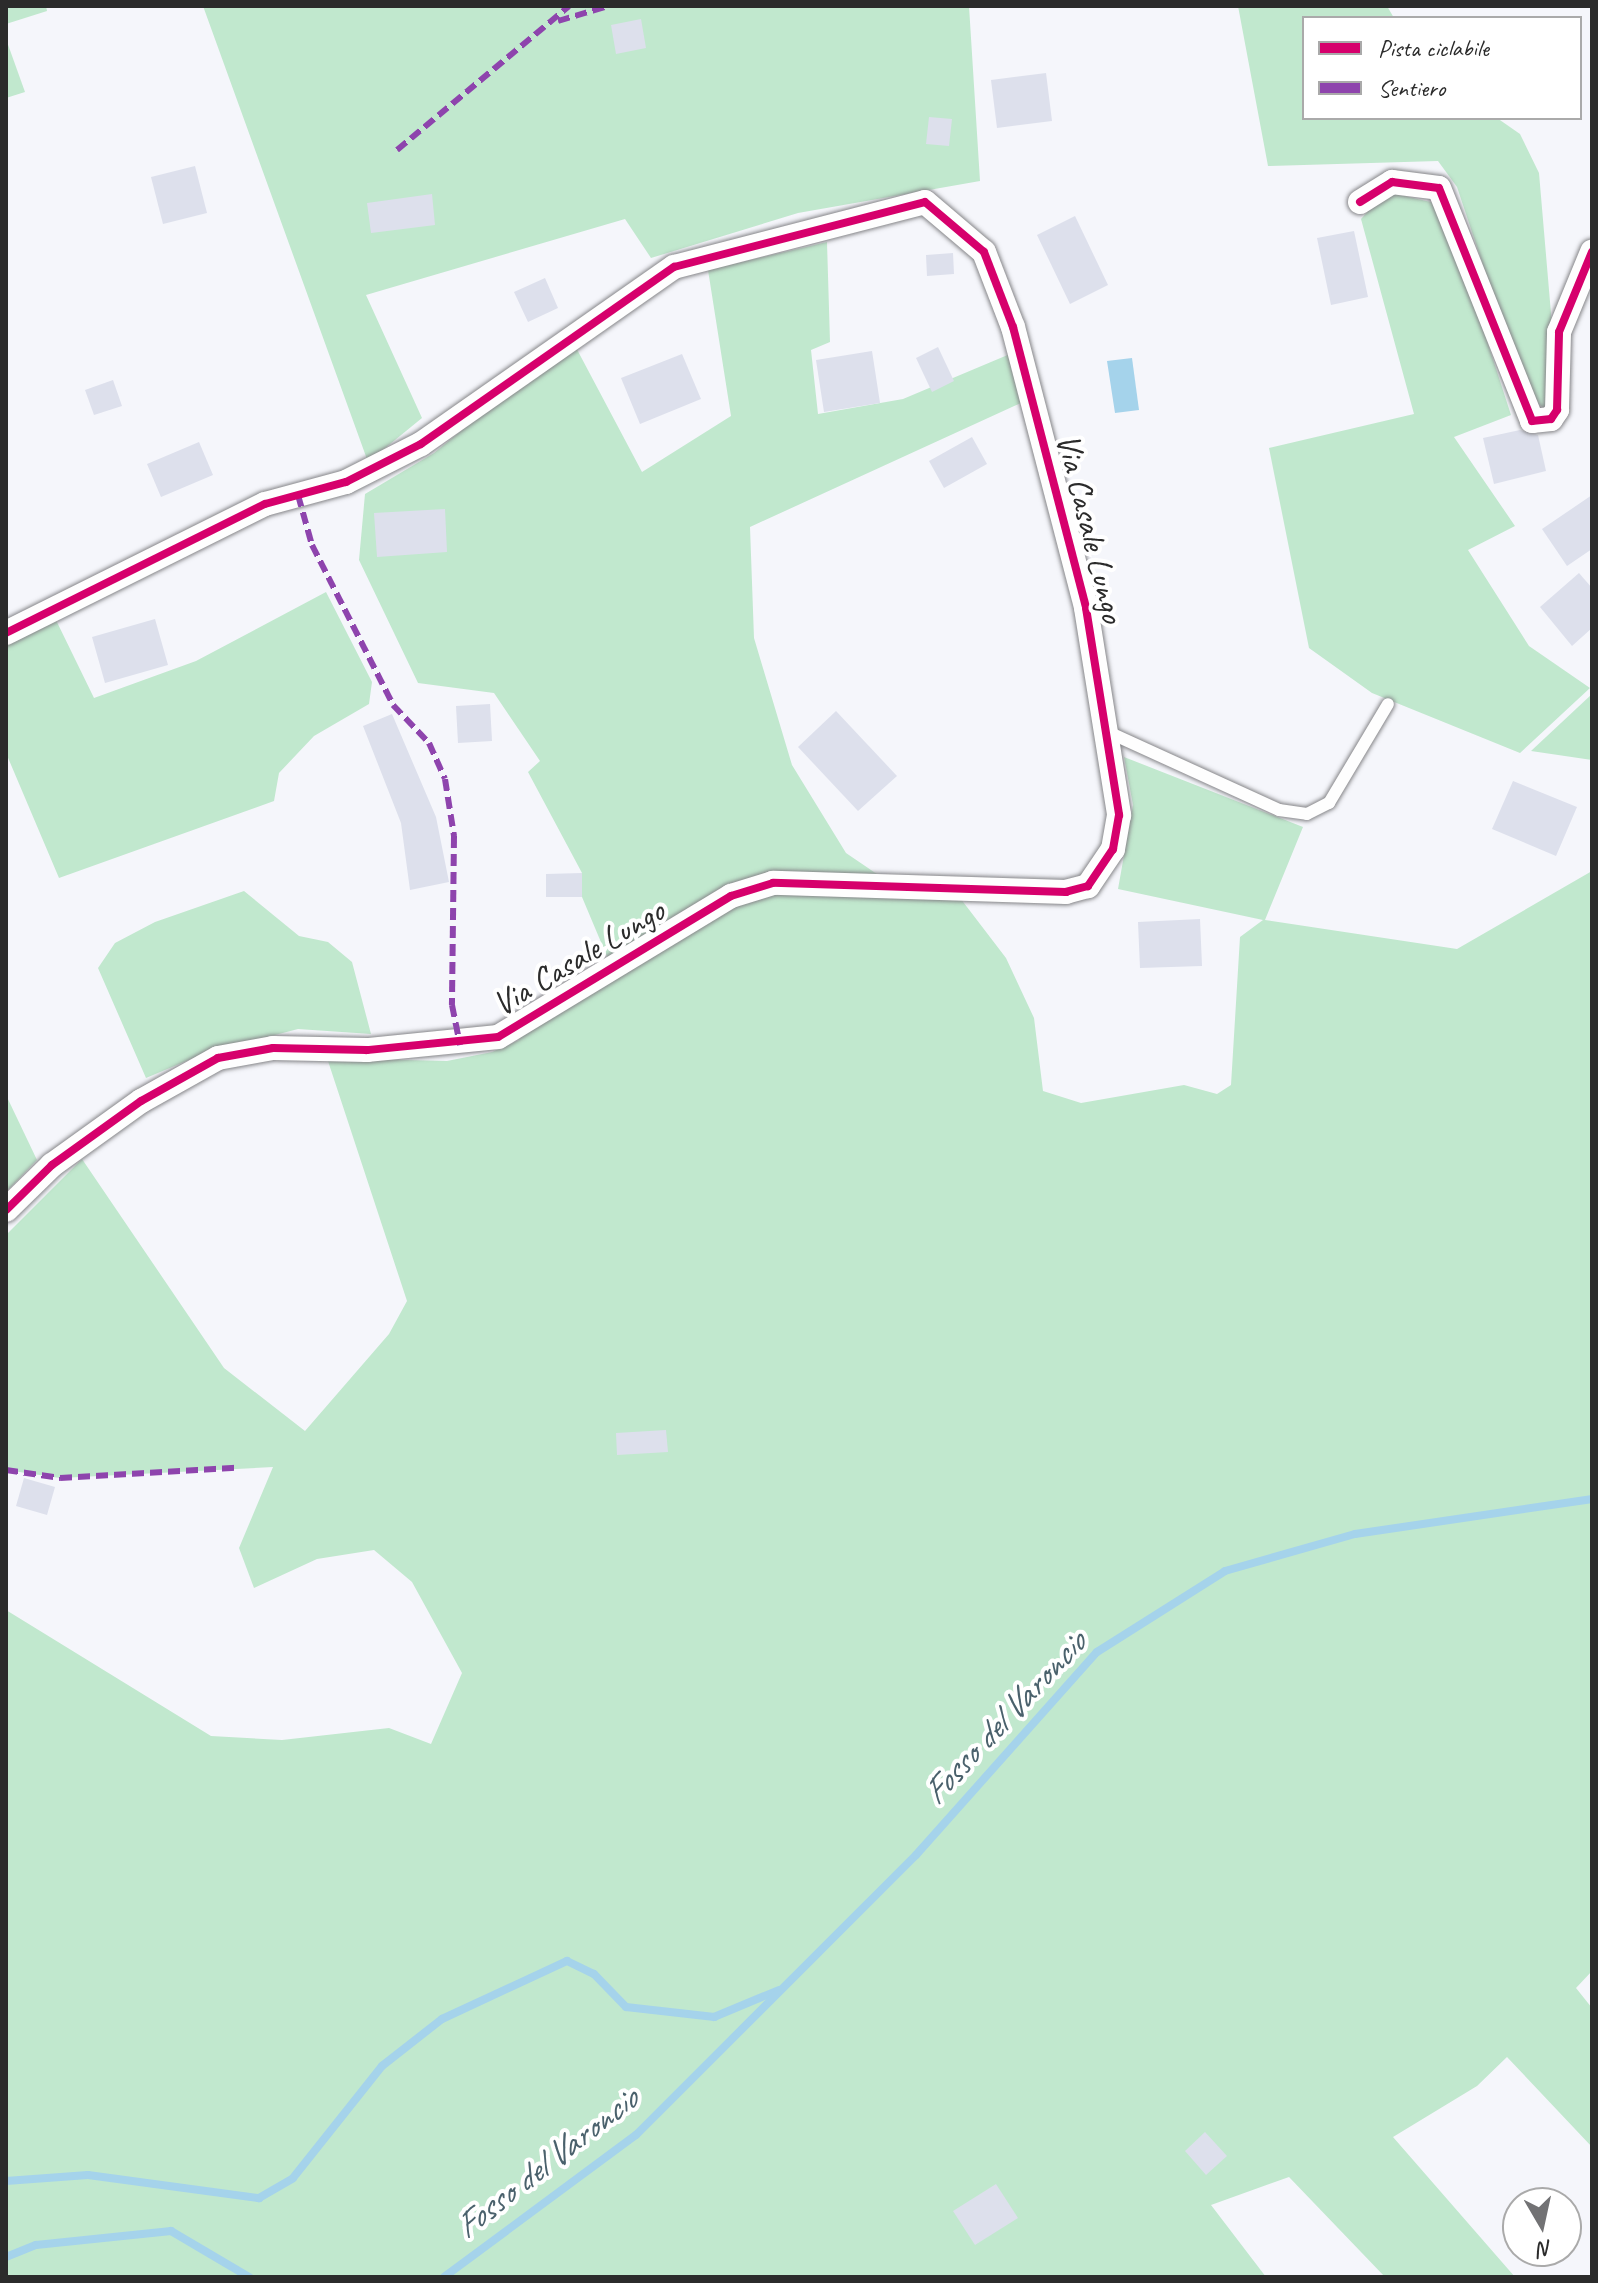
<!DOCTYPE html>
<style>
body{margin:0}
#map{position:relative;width:1598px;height:2283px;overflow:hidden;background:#f5f6fb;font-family:Caveat,sans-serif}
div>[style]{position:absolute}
.green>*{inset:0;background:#c1e8ce}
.water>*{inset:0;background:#a5d3eb}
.stream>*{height:8px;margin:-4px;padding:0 4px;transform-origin:4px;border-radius:4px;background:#a5d3eb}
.building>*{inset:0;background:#dde0ec}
.roads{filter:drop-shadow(0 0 2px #868689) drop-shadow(0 0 2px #868689)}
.lane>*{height:12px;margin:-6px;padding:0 6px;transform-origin:6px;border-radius:6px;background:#fefefe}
.street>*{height:24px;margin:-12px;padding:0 12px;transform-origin:12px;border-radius:12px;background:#fefefe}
.quiet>*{height:6px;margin-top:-3px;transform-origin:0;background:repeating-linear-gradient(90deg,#8e44ad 0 12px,transparent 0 18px)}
.cycleway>*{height:8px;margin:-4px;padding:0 4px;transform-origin:4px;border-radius:4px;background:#d6006c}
span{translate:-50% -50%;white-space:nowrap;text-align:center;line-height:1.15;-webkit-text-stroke:8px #fff;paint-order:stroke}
.street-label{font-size:34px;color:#2b2b2b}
.water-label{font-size:36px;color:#4a616c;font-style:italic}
.frame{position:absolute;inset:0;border:8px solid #2b2b2b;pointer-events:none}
.legend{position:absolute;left:1302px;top:16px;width:280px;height:104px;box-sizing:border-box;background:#fff;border:2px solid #aaa;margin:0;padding:10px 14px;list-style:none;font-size:24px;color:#2b2b2b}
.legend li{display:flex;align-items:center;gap:16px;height:40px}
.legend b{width:40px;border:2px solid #aaa}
.north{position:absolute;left:1502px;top:2187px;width:80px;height:80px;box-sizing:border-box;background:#fff;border:2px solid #aaa;border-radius:50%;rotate:171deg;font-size:22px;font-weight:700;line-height:32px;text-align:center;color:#2b2b2b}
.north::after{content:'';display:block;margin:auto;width:28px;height:36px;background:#727274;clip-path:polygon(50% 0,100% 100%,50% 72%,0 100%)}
</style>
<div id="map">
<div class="green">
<i style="clip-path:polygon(6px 6px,46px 6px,47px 11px,6px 24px)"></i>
<i style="clip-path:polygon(203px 6px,969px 6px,980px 181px,798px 213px,651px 258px,625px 219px,366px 295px,422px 418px,368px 462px)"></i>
<i style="clip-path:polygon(1238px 6px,1387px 6px,1394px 18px,1304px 18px,1304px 118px,1497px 118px,1520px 134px,1539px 173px,1552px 325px,1546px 409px,1527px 397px,1457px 187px,1438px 161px,1268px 166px)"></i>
<i style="clip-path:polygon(6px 39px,25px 92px,6px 98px)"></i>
<i style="clip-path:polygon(1396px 194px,1435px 203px,1458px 251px,1511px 415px,1454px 437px,1515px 526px,1468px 550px,1529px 646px,1590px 688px,1520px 753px,1372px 693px,1309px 648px,1269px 448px,1414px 414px,1361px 219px,1379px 199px)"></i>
<i style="clip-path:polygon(827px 242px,830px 342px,811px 350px,818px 414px,903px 399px,1010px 354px,1021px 403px,750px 527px,754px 638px,792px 765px,846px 853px,896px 887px,954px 890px,1006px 958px,1034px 1018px,1043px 1091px,1081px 1103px,1184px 1085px,1217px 1094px,1231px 1085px,1240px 937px,1263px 920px,1118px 889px,1133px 805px,1124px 757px,1303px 827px,1265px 920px,1457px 949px,1592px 871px,1592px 1971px,1576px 1988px,1592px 2008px,1592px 2147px,1507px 2057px,1477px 2086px,1393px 2137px,1515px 2277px,1385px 2277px,1289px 2177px,1211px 2205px,1266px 2277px,6px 2277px,6px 1610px,211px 1736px,282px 1740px,389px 1728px,431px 1744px,462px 1673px,412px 1582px,374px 1550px,317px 1559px,254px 1588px,239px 1548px,273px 1467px,60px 1478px,6px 1470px,6px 1235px,82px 1159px,224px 1368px,305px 1431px,389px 1334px,407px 1301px,327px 1058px,447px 1061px,492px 1052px,519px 1040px,524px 1021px,611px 966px,582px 897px,582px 873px,528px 772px,540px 761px,494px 693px,418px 683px,359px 560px,365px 494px,434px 453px,572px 340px,642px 472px,731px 416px,708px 270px)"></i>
<i style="clip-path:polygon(326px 592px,372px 682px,369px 704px,314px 736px,279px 773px,274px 801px,59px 878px,6px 753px,6px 639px,54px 616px,94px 698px,196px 661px)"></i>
<i style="clip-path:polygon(1592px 694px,1592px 760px,1531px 751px)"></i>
<i style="clip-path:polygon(244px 891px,299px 936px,328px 942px,352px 962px,371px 1034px,298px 1029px,203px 1054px,146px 1078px,98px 968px,115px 943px,155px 922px)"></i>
<i style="clip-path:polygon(6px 1095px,37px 1160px,6px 1192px)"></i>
</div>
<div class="water">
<i style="clip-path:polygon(1132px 358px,1139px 410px,1115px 413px,1107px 361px)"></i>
</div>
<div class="stream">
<i style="left:6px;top:2181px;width:82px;rotate:-4.2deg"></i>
<i style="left:88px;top:2175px;width:173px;rotate:7.7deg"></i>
<i style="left:259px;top:2198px;width:39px;rotate:-30deg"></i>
<i style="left:293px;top:2178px;width:143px;rotate:-51.5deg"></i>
<i style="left:382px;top:2066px;width:76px;rotate:-38.1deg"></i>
<i style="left:442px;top:2019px;width:138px;rotate:-24.9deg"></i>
<i style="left:567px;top:1961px;width:30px;rotate:26deg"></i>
<i style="left:594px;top:1974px;width:46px;rotate:45.9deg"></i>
<i style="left:626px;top:2007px;width:89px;rotate:6.5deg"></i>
<i style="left:714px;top:2017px;width:70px;rotate:-22.6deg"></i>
<i style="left:6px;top:2257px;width:32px;rotate:-22deg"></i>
<i style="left:36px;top:2245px;width:136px;rotate:-5.9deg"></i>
<i style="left:171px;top:2231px;width:91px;rotate:30.5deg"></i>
<i style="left:444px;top:2277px;width:239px;rotate:-36.5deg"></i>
<i style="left:636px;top:2135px;width:396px;rotate:-45deg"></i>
<i style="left:916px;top:1855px;width:272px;rotate:-48.3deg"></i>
<i style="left:1097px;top:1652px;width:151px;rotate:-32.3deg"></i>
<i style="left:1225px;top:1571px;width:135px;rotate:-15.9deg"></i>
<i style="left:1355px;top:1534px;width:240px;rotate:-8.4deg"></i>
</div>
<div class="building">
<i style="clip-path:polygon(641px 19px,646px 48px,616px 54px,611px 25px)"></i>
<i style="clip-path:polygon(1046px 73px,1052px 121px,997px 128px,991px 80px)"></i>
<i style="clip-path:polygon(929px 117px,952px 119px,949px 146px,926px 144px)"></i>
<i style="clip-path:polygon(195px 166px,207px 213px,163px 224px,151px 177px)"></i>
<i style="clip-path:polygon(432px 194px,435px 225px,371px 233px,367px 203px)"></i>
<i style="clip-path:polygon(1075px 216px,1108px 285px,1070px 304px,1037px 235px)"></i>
<i style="clip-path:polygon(1354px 231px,1368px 297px,1331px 305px,1317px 238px)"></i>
<i style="clip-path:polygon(953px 253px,954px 274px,927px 276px,926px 255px)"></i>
<i style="clip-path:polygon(545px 278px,558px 308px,528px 322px,514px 292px)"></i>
<i style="clip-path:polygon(938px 347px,954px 381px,932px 392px,916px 358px)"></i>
<i style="clip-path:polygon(872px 351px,880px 403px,824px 412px,816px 360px)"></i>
<i style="clip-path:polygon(682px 354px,701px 399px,640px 424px,621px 378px)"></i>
<i style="clip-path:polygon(113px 380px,122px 406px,94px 415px,85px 390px)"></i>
<i style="clip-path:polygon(1520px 430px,1538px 435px,1546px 471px,1494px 484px,1483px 438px)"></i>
<i style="clip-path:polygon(972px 437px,987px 464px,944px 488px,929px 461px)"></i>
<i style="clip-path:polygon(199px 442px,213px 475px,161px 497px,147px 464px)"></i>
<i style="clip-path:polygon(1592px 495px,1592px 549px,1567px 566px,1542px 529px)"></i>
<i style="clip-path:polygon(445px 509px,447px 552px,377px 557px,374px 513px)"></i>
<i style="clip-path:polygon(1579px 573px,1592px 588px,1592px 628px,1572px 646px,1540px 607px)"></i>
<i style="clip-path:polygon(155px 619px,168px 665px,105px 683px,92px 637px)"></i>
<i style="clip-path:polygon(490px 704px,492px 741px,458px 743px,456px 706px)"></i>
<i style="clip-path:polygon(836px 711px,897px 776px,858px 811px,798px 747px)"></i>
<i style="clip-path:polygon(392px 714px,436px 817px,449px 882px,410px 890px,401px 823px,363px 726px)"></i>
<i style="clip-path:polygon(1513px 781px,1577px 807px,1556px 856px,1492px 829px)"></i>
<i style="clip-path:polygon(582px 873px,582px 897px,546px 897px,546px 874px)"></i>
<i style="clip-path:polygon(1200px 919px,1202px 966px,1140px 968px,1138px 922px)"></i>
<i style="clip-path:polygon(666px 1430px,668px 1452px,617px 1455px,616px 1433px)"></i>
<i style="clip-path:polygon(24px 1478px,55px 1487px,47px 1515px,16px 1506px)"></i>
<i style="clip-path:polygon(1205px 2132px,1227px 2156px,1206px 2175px,1185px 2151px)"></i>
<i style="clip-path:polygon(996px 2184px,1018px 2218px,975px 2245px,953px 2211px)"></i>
</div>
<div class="roads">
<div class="lane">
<i style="left:1108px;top:732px;width:188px;rotate:24.5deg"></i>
<i style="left:1279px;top:810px;width:28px;rotate:8deg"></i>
<i style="left:1307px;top:814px;width:25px;rotate:-27deg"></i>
<i style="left:1329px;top:803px;width:115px;rotate:-59.2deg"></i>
</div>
<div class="street">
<i style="left:1360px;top:202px;width:38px;rotate:-32deg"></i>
<i style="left:1392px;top:182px;width:47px;rotate:7.3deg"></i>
<i style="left:1439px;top:188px;width:251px;rotate:68.2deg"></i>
<i style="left:1532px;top:421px;width:19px;rotate:-6deg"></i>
<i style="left:1551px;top:419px;width:11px;rotate:-56deg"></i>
<i style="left:1557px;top:410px;width:78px;rotate:-88.5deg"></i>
<i style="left:1559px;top:332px;width:87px;rotate:-67.6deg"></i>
<i style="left:6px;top:633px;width:289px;rotate:-26.5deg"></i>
<i style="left:265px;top:504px;width:84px;rotate:-15.2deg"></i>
<i style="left:346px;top:482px;width:84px;rotate:-26.9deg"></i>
<i style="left:421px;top:444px;width:309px;rotate:-35deg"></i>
<i style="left:674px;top:267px;width:259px;rotate:-14.5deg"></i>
<i style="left:925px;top:202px;width:77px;rotate:40.3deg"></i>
<i style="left:984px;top:252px;width:80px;rotate:68.9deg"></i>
<i style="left:1013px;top:327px;width:290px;rotate:75.4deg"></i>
<i style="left:1086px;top:608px;width:210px;rotate:80.9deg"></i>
<i style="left:1119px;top:815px;width:35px;rotate:100deg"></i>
<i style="left:1113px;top:849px;width:45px;rotate:124deg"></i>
<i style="left:1088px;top:886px;width:23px;rotate:165deg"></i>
<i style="left:1066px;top:892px;width:293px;rotate:-178.2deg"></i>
<i style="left:773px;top:883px;width:44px;rotate:162.8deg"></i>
<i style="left:731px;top:896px;width:272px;rotate:148.8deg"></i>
<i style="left:498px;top:1037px;width:132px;rotate:174.3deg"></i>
<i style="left:367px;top:1050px;width:94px;rotate:-178.8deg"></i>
<i style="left:273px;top:1048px;width:56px;rotate:169.7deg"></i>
<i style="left:218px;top:1058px;width:88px;rotate:150.8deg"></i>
<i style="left:141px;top:1101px;width:110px;rotate:144.3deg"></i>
<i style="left:52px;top:1165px;width:64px;rotate:135.6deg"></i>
</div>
</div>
<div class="quiet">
<i style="left:558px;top:21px;width:52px;rotate:-16.7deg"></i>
<i style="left:397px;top:150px;width:224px;rotate:-39.9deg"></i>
<i style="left:298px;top:495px;width:52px;rotate:74.4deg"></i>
<i style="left:312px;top:545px;width:179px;rotate:63.1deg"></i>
<i style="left:393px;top:705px;width:52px;rotate:46.5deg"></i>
<i style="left:429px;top:743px;width:39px;rotate:66deg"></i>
<i style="left:445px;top:779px;width:58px;rotate:81deg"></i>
<i style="left:454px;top:836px;width:169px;rotate:90.7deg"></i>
<i style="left:452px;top:1005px;width:41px;rotate:78.7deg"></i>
<i style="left:6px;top:1470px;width:55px;rotate:8.4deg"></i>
<i style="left:60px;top:1478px;width:176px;rotate:-3.3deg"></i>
</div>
<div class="cycleway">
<i style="left:1360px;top:202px;width:38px;rotate:-32deg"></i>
<i style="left:1392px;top:182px;width:47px;rotate:7.3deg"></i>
<i style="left:1439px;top:188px;width:251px;rotate:68.2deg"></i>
<i style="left:1532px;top:421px;width:19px;rotate:-6deg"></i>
<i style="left:1551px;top:419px;width:11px;rotate:-56deg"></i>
<i style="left:1557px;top:410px;width:78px;rotate:-88.5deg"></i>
<i style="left:1559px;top:332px;width:87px;rotate:-67.6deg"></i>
<i style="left:6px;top:633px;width:289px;rotate:-26.5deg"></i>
<i style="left:265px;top:504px;width:84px;rotate:-15.2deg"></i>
<i style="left:346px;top:482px;width:84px;rotate:-26.9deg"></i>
<i style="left:421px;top:444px;width:309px;rotate:-35deg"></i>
<i style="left:674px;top:267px;width:259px;rotate:-14.5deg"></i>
<i style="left:925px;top:202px;width:77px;rotate:40.3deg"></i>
<i style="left:984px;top:252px;width:80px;rotate:68.9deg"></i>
<i style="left:1013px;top:327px;width:290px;rotate:75.4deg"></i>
<i style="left:1086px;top:608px;width:210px;rotate:80.9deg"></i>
<i style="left:1119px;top:815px;width:35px;rotate:100deg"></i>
<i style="left:1113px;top:849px;width:45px;rotate:124deg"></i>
<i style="left:1088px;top:886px;width:23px;rotate:165deg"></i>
<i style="left:1066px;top:892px;width:293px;rotate:-178.2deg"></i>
<i style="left:773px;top:883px;width:44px;rotate:162.8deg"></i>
<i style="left:731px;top:896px;width:272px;rotate:148.8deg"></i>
<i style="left:498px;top:1037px;width:132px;rotate:174.3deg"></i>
<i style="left:367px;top:1050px;width:94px;rotate:-178.8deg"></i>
<i style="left:273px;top:1048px;width:56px;rotate:169.7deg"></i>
<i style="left:218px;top:1058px;width:88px;rotate:150.8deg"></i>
<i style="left:141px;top:1101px;width:110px;rotate:144.3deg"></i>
<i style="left:52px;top:1165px;width:64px;rotate:135.6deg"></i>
</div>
<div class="street-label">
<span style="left:1091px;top:528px;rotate:76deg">Via Casale Lungo</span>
<span style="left:578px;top:957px;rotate:-31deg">Via Casale Lungo</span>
</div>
<div class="water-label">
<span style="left:1004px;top:1718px;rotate:-47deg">Fosso del Varoncio</span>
<span style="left:546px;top:2163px;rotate:-38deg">Fosso del Varoncio</span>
</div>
<div class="frame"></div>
<ul class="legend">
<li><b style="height:10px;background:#d6006c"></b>Pista ciclabile</li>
<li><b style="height:10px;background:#8e44ad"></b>Sentiero</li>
</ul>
<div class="north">N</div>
</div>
